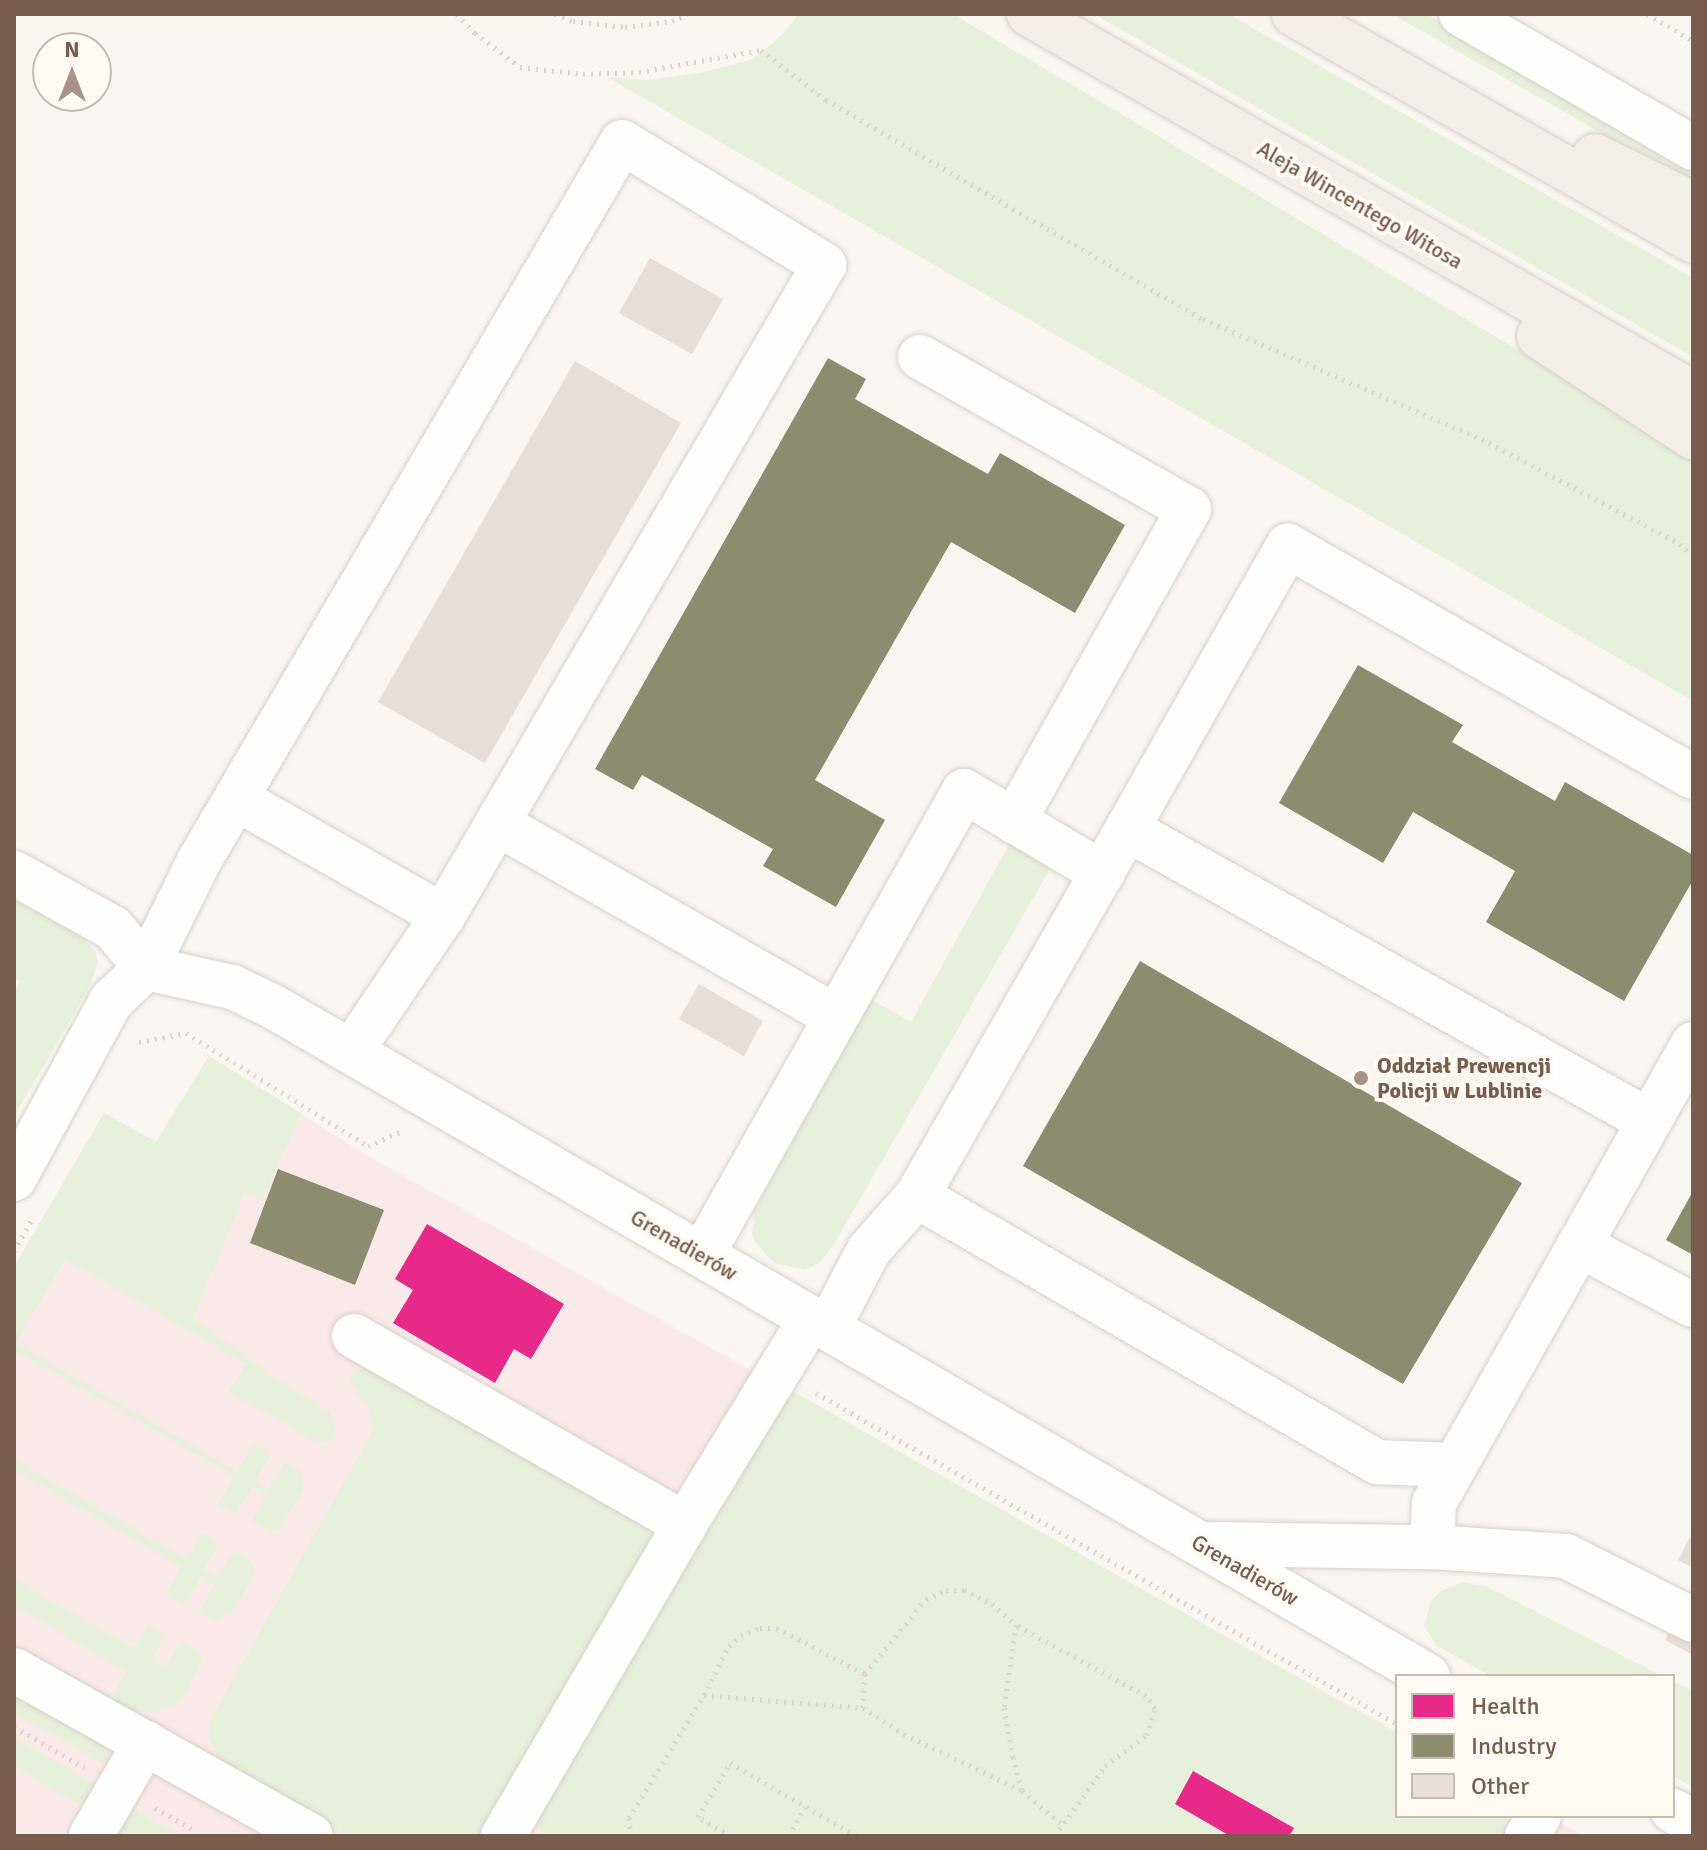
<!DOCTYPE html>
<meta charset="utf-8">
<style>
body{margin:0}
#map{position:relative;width:1707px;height:1850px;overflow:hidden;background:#f9f5f0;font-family:Signika,sans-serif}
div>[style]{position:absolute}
.medical>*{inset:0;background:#fae9e9}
.green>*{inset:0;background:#e7f0db}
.health>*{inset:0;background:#e7298a}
.industry>*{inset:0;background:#8c8c6e}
.building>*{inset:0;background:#e6ded7}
.path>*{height:5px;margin-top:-2.5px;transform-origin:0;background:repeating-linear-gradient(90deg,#dcd5d0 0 2px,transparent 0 8px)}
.roads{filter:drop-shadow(0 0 2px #d7d1cb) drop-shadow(0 0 2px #d7d1cb)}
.minor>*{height:44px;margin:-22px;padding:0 22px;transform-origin:22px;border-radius:22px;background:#fefefd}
.major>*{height:44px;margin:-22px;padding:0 22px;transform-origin:22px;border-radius:22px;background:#f3eee8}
.dots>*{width:22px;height:22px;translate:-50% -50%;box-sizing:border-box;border:4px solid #fffaf3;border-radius:50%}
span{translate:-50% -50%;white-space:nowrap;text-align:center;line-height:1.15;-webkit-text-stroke:8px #fffaf3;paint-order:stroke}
.street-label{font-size:22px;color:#7a5c4d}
.poi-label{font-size:22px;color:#7a5c4d;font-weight:700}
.left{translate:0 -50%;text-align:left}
.frame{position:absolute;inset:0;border:16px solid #7a5c4d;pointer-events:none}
.legend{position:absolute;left:1395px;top:1674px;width:280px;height:144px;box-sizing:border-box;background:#fffaf3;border:2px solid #cabbb1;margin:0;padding:10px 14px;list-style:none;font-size:24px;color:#7a5c4d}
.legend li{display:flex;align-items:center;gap:16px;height:40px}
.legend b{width:40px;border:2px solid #cabbb1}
.north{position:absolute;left:32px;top:32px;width:80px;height:80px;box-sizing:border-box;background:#fffaf3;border:2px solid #cabbb1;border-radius:50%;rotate:0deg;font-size:22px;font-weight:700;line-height:32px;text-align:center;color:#7a5c4d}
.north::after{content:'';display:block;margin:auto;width:28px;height:36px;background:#a69286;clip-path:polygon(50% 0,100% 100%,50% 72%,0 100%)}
</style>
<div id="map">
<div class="medical">
<i style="clip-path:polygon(209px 1056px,368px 1156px,1397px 1732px,1397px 1816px,1548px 1816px,1584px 1836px,14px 1836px,14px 1267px,104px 1113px,156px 1142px)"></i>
</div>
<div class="green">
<i style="clip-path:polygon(799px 14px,953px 14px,1536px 361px,1693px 461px,1693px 701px,607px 77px,648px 80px,705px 72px,753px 59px,781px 36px)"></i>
<i style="clip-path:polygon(1094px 14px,1228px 14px,1693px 278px,1693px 357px)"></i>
<i style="clip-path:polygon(1392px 14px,1426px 14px,1693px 162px,1693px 185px)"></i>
<i style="clip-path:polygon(1017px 830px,1058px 855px,833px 1246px,819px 1263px,806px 1270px,774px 1263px,755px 1242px,752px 1233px,755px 1210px,870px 999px,911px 1022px)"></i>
<i style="clip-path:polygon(14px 900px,82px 937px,95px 951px,98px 961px,91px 984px,14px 1117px,14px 993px,20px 982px,14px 978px)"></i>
<i style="clip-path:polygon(209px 1056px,301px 1113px,263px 1199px,245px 1192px,193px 1318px,280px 1381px,330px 1412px,336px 1432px,332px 1438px,328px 1442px,315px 1441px,229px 1392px,246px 1364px,65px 1259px,16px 1343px,237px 1471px,253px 1444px,271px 1454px,255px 1481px,269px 1489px,286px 1462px,301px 1471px,304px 1488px,280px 1529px,271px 1532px,251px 1522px,267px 1494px,252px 1487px,236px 1514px,218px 1504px,234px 1476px,14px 1350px,14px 1267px,104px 1113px,156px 1142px)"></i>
<i style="clip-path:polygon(370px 1367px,649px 1522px,655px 1537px,498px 1813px,478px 1836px,345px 1836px,223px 1768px,208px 1737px,211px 1719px,373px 1430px,370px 1410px,348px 1380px,353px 1370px)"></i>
<i style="clip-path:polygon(782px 1385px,1397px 1734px,1397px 1816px,1511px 1816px,1499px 1836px,550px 1836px,539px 1829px,540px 1788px)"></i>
<i style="clip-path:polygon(14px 1459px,186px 1559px,202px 1532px,219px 1543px,204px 1569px,218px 1578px,234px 1551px,249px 1559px,255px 1569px,253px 1577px,231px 1614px,216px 1621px,199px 1613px,214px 1585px,201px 1577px,184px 1604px,166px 1594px,181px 1567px,14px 1469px)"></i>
<i style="clip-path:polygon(14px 1579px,134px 1648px,148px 1624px,166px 1634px,152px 1659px,166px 1667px,182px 1641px,196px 1649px,203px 1658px,189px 1689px,172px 1705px,152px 1712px,134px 1712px,109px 1701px,126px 1672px,14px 1605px)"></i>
<i style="clip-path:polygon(1463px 1582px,1488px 1587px,1662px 1676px,1491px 1676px,1437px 1646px,1424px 1626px,1431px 1601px,1441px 1591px)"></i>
<i style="clip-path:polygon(1673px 1681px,1693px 1692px,1693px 1787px,1673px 1776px)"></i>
<i style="clip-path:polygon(14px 1693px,99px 1742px,105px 1748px,108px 1766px,14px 1713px)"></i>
<i style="clip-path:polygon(14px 1737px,103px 1788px,85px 1806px,75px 1802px,14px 1767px)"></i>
<i style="clip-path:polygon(132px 1808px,182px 1836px,116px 1836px)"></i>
</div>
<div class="health">
<i style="clip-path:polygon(427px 1224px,564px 1304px,531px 1359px,514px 1349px,495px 1383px,393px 1323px,413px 1290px,395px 1279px)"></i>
<i style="clip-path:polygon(1193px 1771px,1294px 1828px,1289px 1836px,1230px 1836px,1175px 1804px)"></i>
</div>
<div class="industry">
<i style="clip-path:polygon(828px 358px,866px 379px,855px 399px,988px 474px,1000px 453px,1125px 525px,1075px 613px,951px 542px,815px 780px,885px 820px,836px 907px,763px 866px,773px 849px,642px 775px,633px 790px,595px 769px)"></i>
<i style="clip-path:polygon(1358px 665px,1463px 725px,1452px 742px,1555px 801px,1565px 782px,1693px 855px,1693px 880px,1624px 1001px,1486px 922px,1515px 871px,1413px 812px,1383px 863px,1279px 803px)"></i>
<i style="clip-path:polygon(1140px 961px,1522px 1183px,1403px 1384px,1023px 1166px)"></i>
<i style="clip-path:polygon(278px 1169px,384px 1210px,355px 1285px,250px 1243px)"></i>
<i style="clip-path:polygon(1693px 1191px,1693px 1255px,1666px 1240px)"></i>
</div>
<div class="building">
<i style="clip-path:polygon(650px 258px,723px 299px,692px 354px,619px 313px)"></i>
<i style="clip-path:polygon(575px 361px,681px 423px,485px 763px,378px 702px)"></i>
<i style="clip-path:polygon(699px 984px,763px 1021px,744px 1056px,679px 1019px)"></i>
<i style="clip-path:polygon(1693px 1531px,1693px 1568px,1678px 1560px)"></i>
<i style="clip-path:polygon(1693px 1586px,1693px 1655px,1665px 1640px)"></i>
</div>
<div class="path">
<i style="left:457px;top:14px;width:26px;rotate:47deg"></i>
<i style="left:475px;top:33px;width:56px;rotate:37.1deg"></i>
<i style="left:520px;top:67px;width:63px;rotate:6.3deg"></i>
<i style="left:583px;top:74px;width:56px;rotate:-2deg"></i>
<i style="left:639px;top:72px;width:124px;rotate:-10.2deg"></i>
<i style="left:761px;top:50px;width:82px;rotate:37.6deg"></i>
<i style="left:826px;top:100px;width:436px;rotate:30.2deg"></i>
<i style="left:1203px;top:319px;width:304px;rotate:23.3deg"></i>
<i style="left:1482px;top:439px;width:224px;rotate:27.9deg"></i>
<i style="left:1680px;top:544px;width:18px;rotate:43deg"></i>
<i style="left:555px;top:14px;width:19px;rotate:21deg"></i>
<i style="left:573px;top:21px;width:52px;rotate:6.6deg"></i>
<i style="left:625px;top:27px;width:47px;rotate:-7.3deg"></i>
<i style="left:672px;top:21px;width:17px;rotate:-24deg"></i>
<i style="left:1647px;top:14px;width:53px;rotate:30.4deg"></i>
<i style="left:139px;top:1042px;width:48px;rotate:-10.8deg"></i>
<i style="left:186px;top:1033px;width:214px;rotate:31.8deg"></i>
<i style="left:368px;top:1146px;width:36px;rotate:-24deg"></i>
<i style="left:14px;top:1251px;width:36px;rotate:-60deg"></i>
<i style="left:816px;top:1393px;width:669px;rotate:29.67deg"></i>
<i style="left:704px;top:1695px;width:160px;rotate:4.7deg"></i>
<i style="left:863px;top:1708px;width:49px;rotate:32.4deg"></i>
<i style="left:904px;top:1734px;width:130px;rotate:25.6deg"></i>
<i style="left:863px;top:1708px;width:34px;rotate:-87deg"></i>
<i style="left:14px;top:1727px;width:81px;rotate:29.7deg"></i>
<i style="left:155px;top:1808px;width:47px;rotate:29.3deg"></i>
<i style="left:631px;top:1836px;width:18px;rotate:-96deg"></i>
<i style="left:629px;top:1818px;width:144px;rotate:-58.6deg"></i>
<i style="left:704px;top:1695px;width:55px;rotate:-63deg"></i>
<i style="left:729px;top:1646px;width:16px;rotate:-43deg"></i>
<i style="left:741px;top:1635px;width:20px;rotate:-20deg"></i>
<i style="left:760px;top:1628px;width:17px"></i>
<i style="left:777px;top:1628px;width:99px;rotate:27.6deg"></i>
<i style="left:865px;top:1674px;width:97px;rotate:-50.9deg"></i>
<i style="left:926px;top:1599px;width:22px;rotate:-24deg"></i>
<i style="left:946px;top:1590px;width:18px"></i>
<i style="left:964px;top:1590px;width:31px;rotate:27deg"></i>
<i style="left:992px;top:1604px;width:32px;rotate:41deg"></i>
<i style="left:731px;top:1836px;width:38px;rotate:-150deg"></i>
<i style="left:698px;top:1817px;width:63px;rotate:-59.3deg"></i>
<i style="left:730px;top:1763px;width:146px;rotate:29.9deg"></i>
<i style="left:789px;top:1836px;width:33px;rotate:-61deg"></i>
<i style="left:1055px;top:1836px;width:86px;rotate:-54.5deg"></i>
<i style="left:1105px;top:1766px;width:52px;rotate:-36.4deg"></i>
<i style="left:1147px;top:1735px;width:28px;rotate:-73deg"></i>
<i style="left:1155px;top:1708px;width:15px;rotate:-127deg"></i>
<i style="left:1146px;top:1696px;width:148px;rotate:-151.4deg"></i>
<i style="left:1016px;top:1625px;width:84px;rotate:98.2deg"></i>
<i style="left:1004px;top:1708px;width:50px;rotate:79.6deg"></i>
<i style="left:1013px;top:1757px;width:35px;rotate:75deg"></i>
<i style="left:1022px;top:1791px;width:51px;rotate:40.2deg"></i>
</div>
<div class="roads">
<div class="minor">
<i style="left:1461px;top:14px;width:268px;rotate:30deg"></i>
<i style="left:920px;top:357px;width:309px;rotate:29.5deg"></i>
<i style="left:1189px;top:509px;width:358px;rotate:119.3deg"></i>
<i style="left:237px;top:799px;width:237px;rotate:29.6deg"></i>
<i style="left:498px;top:824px;width:388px;rotate:29.7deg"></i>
<i style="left:1127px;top:829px;width:326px;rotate:-60.4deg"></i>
<i style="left:1288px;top:546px;width:466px;rotate:29.7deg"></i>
<i style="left:14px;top:873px;width:113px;rotate:29.1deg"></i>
<i style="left:113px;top:928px;width:52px;rotate:50.5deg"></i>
<i style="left:146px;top:968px;width:88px;rotate:12.5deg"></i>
<i style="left:232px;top:987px;width:44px;rotate:25.4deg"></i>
<i style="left:272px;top:1006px;width:1336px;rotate:30.1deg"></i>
<i style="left:14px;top:1179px;width:203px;rotate:-61.4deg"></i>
<i style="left:111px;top:1001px;width:48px;rotate:-43.3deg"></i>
<i style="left:146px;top:968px;width:119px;rotate:-63.6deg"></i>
<i style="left:199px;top:861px;width:834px;rotate:-59.53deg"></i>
<i style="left:622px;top:142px;width:237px;rotate:31.3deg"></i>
<i style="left:824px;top:265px;width:754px;rotate:120.34deg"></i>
<i style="left:443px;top:916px;width:164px;rotate:124.1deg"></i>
<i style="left:1579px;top:1245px;width:129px;rotate:27.8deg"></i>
<i style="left:702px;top:1255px;width:533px;rotate:-60.55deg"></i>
<i style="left:964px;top:791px;width:161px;rotate:30.7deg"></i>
<i style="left:828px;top:1328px;width:88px;rotate:-62.3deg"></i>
<i style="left:869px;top:1250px;width:72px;rotate:-48.4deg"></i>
<i style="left:354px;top:1336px;width:381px;rotate:29.6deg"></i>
<i style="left:1455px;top:1465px;width:78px;rotate:-177.8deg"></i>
<i style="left:1377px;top:1462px;width:531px;rotate:-149.96deg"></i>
<i style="left:917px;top:1196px;width:423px;rotate:-60.2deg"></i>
<i style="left:1127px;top:829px;width:598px;rotate:29.22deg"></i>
<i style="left:1204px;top:1544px;width:228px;rotate:0.8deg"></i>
<i style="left:1432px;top:1547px;width:134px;rotate:3.8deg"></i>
<i style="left:1566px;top:1556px;width:142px;rotate:26.7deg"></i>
<i style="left:1432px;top:1547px;width:44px;rotate:-87.4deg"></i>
<i style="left:1434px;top:1503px;width:527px;rotate:-60.57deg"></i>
<i style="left:14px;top:1670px;width:340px;rotate:29.2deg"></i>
<i style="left:1673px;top:1811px;width:22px;rotate:27deg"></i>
<i style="left:91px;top:1836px;width:108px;rotate:-59.9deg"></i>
<i style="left:503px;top:1836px;width:361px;rotate:-59.7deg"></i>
<i style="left:685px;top:1524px;width:241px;rotate:-58.5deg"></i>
<i style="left:1527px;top:1836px;width:23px;rotate:-59deg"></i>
</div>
<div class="major">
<i style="left:1029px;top:14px;width:765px;rotate:29.72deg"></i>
<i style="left:1294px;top:14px;width:459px;rotate:29.6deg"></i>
<i style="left:1595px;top:156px;width:109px;rotate:26.1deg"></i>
<i style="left:1539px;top:336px;width:184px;rotate:33.3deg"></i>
</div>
</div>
<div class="dots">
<i style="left:1361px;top:1078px;background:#a69286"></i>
</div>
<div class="street-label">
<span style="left:1360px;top:205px;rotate:30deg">Aleja Wincentego Witosa</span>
<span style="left:684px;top:1245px;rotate:30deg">Grenadierów</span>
<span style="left:1245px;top:1570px;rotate:30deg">Grenadierów</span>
</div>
<div class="poi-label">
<span class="left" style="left:1377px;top:1078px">Oddział Prewencji<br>Policji w Lublinie</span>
</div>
<div class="frame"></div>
<ul class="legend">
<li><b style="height:22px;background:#e7298a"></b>Health</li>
<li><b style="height:22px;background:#8c8c6e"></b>Industry</li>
<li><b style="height:22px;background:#e6ded7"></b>Other</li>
</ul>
<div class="north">N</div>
</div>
